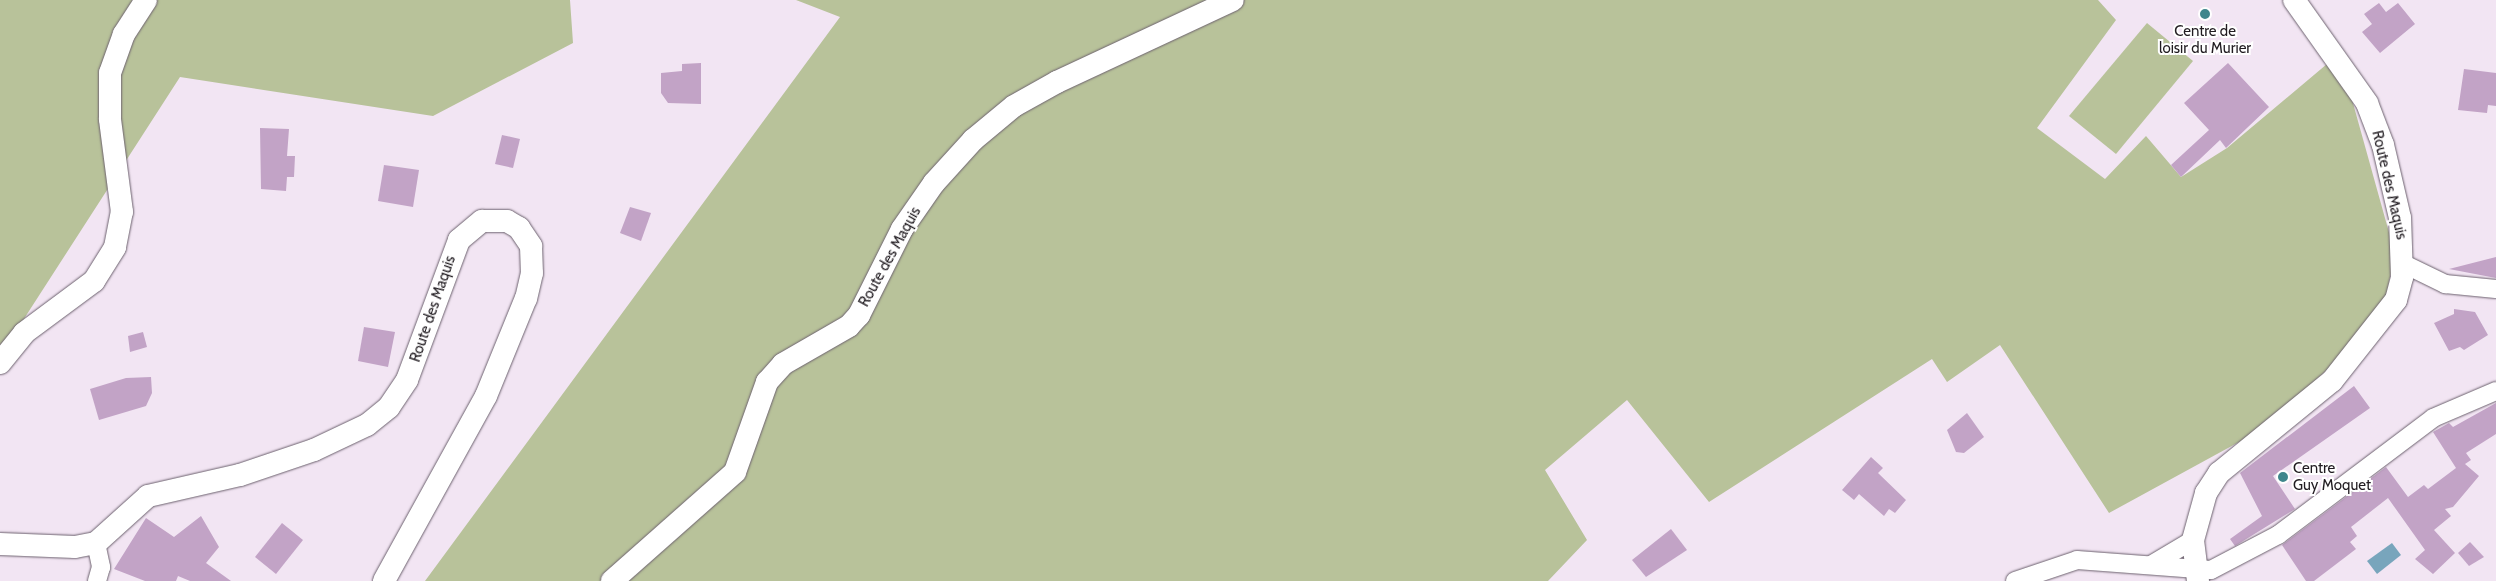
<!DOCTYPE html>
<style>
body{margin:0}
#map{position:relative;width:2496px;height:581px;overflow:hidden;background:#f2e5f3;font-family:Cabin,sans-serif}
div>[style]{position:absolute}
.green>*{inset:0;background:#b8c29a}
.water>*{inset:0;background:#78a5bc}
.building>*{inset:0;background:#c2a3c6}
.roads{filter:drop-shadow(0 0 1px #6c616e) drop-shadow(0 0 1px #6c616e)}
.minor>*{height:18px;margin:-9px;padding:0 9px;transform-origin:9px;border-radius:9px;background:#fff}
.tertiary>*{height:22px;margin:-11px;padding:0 11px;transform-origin:11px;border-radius:11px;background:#fff}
.dots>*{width:14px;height:14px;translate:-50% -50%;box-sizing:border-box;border:2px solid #fff;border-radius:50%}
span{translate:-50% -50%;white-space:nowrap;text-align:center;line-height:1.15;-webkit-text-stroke:4px #fff;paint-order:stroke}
.poi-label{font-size:15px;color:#211c21}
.left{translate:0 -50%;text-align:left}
.street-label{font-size:15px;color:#211c21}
</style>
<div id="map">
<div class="green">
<i style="clip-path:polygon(0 0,570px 0,573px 43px,433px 116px,180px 77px,0 356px)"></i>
<i style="clip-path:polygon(796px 0,2098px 0,2116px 20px,2037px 128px,2105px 179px,2146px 136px,2181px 177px,2227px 148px,2327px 64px,2351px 96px,2395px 254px,2385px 301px,2330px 367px,2261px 430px,2109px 513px,2000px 345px,1947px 382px,1932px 359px,1709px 502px,1627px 400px,1545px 470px,1587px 540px,1548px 581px,425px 581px,840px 17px)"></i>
<i style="clip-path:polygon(2147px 23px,2193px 61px,2116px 154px,2069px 116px)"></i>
</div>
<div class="water">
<i style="clip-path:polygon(2392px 543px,2401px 555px,2377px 574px,2367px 561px)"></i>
</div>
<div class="building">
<i style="clip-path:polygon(2379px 3px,2386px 12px,2398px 3px,2415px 24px,2380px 53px,2362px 32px,2372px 24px,2364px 14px)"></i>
<i style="clip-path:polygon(701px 63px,701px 104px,668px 103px,661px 93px,661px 73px,682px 71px,682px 64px)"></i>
<i style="clip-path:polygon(2228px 63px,2269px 107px,2226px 148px,2220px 140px,2181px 177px,2171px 165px,2209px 130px,2184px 103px)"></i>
<i style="clip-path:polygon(2464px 69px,2496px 73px,2496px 106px,2488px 105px,2487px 113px,2458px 110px)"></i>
<i style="clip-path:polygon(260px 128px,289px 129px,287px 156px,295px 156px,294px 177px,287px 177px,286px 191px,261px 189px)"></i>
<i style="clip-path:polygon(502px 135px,520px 139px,513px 168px,495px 164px)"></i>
<i style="clip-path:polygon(384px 165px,419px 170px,413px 207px,378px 201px)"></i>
<i style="clip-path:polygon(630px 207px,651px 213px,641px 241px,620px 233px)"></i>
<i style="clip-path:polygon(2496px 257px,2496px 278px,2449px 269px)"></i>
<i style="clip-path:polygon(2454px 309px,2475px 312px,2488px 335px,2464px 350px,2460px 347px,2449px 351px,2434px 323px,2454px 314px)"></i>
<i style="clip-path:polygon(364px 327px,395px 332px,388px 367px,358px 361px)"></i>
<i style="clip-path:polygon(143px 332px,147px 347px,130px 352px,128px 336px)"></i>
<i style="clip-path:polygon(151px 377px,152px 393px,146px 406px,99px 420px,90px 389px,126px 378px)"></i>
<i style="clip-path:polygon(2354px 386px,2370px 408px,2273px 476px,2295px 509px,2235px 546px,2230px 539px,2262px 516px,2240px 473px)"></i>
<i style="clip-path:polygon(2496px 403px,2496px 434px,2466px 453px,2471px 460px,2465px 464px,2479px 476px,2453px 507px,2445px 509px,2451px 516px,2434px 530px,2455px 553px,2433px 574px,2415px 559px,2425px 550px,2388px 498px,2351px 527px,2357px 536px,2350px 542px,2356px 549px,2314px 581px,2306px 581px,2282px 545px,2386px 467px,2408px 497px,2424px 485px,2428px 489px,2456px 468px,2433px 432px,2449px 423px,2453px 427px)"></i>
<i style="clip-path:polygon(1967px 413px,1984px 437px,1964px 453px,1956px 452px,1947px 430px)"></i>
<i style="clip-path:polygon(1871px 457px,1883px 468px,1878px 473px,1906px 500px,1895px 513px,1889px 509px,1884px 516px,1859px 494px,1854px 500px,1842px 490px)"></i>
<i style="clip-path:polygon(201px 516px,219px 547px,206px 563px,231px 581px,190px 581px,178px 576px,176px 581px,145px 581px,114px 569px,146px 518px,174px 537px)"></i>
<i style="clip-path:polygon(282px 523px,303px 540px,276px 574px,255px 557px)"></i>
<i style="clip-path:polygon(1671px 529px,1687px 550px,1646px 577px,1632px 560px)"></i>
<i style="clip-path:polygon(2470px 542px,2484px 557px,2469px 566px,2458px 553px)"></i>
</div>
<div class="roads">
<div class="minor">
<i style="left:2404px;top:264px;width:46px;rotate:26deg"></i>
<i style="left:2445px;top:284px;width:51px;rotate:5.6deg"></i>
<i style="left:96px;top:543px;width:25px;rotate:78deg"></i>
<i style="left:101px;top:567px;width:15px;rotate:106deg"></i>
<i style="left:2151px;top:565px;width:49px;rotate:-30.8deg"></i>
<i style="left:2015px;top:581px;width:65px;rotate:-18.7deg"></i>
<i style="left:2077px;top:560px;width:134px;rotate:4.3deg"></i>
<i style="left:2211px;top:570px;width:76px;rotate:-27.6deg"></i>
<i style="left:2278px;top:535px;width:194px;rotate:-37deg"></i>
<i style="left:2433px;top:418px;width:69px;rotate:-23.2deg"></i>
</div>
<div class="tertiary">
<i style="left:0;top:363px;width:38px;rotate:-51deg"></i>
<i style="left:24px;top:333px;width:87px;rotate:-36.6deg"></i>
<i style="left:94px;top:281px;width:40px;rotate:-58deg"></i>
<i style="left:115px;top:247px;width:36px;rotate:-79deg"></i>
<i style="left:122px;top:212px;width:94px;rotate:-97.4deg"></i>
<i style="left:110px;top:119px;width:46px;rotate:-90deg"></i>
<i style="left:110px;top:73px;width:41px;rotate:-70.3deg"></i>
<i style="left:124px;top:34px;width:40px;rotate:-57.1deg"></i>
<i style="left:0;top:544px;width:75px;rotate:2.3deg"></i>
<i style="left:75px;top:547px;width:21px;rotate:-11deg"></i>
<i style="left:96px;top:543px;width:70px;rotate:-42.1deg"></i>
<i style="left:148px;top:496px;width:94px;rotate:-12.9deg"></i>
<i style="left:240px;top:475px;width:78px;rotate:-18.7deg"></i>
<i style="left:314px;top:450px;width:59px;rotate:-25.3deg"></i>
<i style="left:367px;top:425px;width:28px;rotate:-39deg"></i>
<i style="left:389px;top:407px;width:32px;rotate:-56deg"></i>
<i style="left:407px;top:380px;width:149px;rotate:-69.6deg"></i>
<i style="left:459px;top:240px;width:30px;rotate:-40deg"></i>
<i style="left:482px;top:221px;width:25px"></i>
<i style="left:507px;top:221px;width:14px;rotate:30deg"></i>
<i style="left:519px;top:228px;width:22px;rotate:56deg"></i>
<i style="left:531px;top:246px;width:27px;rotate:88deg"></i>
<i style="left:532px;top:273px;width:26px;rotate:103deg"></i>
<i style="left:526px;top:298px;width:106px;rotate:112.2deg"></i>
<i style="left:486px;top:396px;width:211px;rotate:118.9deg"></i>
<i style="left:612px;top:581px;width:164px;rotate:-41.5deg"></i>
<i style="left:735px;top:472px;width:96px;rotate:-70.4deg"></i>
<i style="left:767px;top:382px;width:24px;rotate:-48deg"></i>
<i style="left:783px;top:364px;width:76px;rotate:-29.9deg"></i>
<i style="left:849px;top:326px;width:15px;rotate:-48deg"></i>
<i style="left:859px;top:315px;width:96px;rotate:-63.4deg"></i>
<i style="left:902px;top:229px;width:56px;rotate:-55.2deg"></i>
<i style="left:934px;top:183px;width:58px;rotate:-47.8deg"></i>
<i style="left:973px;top:140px;width:53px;rotate:-39.7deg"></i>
<i style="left:1014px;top:106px;width:49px;rotate:-29.2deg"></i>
<i style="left:1057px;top:82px;width:194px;rotate:-25deg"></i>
<i style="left:2198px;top:581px;width:41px;rotate:-97deg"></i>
<i style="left:2193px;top:540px;width:49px;rotate:-74.5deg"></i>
<i style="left:2206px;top:493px;width:24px;rotate:-57deg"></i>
<i style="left:2219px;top:473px;width:146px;rotate:-39.2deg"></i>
<i style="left:2332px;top:381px;width:103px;rotate:-51.7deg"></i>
<i style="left:2396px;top:300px;width:24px;rotate:-75deg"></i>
<i style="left:2402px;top:277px;width:59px;rotate:-91.9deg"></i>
<i style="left:2400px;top:218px;width:75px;rotate:-103.1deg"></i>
<i style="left:2383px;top:145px;width:45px;rotate:-110.9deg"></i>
<i style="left:2367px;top:103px;width:126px;rotate:-125.3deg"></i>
</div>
</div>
<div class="dots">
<i style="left:2205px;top:14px;background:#3f868c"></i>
<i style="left:2283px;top:477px;background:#3f868c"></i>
</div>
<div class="poi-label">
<span style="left:2205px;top:40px">Centre de<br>loisir du Murier</span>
<span class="left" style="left:2293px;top:477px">Centre<br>Guy Moquet</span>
</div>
<div class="street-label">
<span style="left:2389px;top:185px;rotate:77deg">Route des Maquis</span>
<span style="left:890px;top:257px;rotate:-61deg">Route des Maquis</span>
<span style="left:433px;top:309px;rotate:-71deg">Route des Maquis</span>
</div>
</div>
